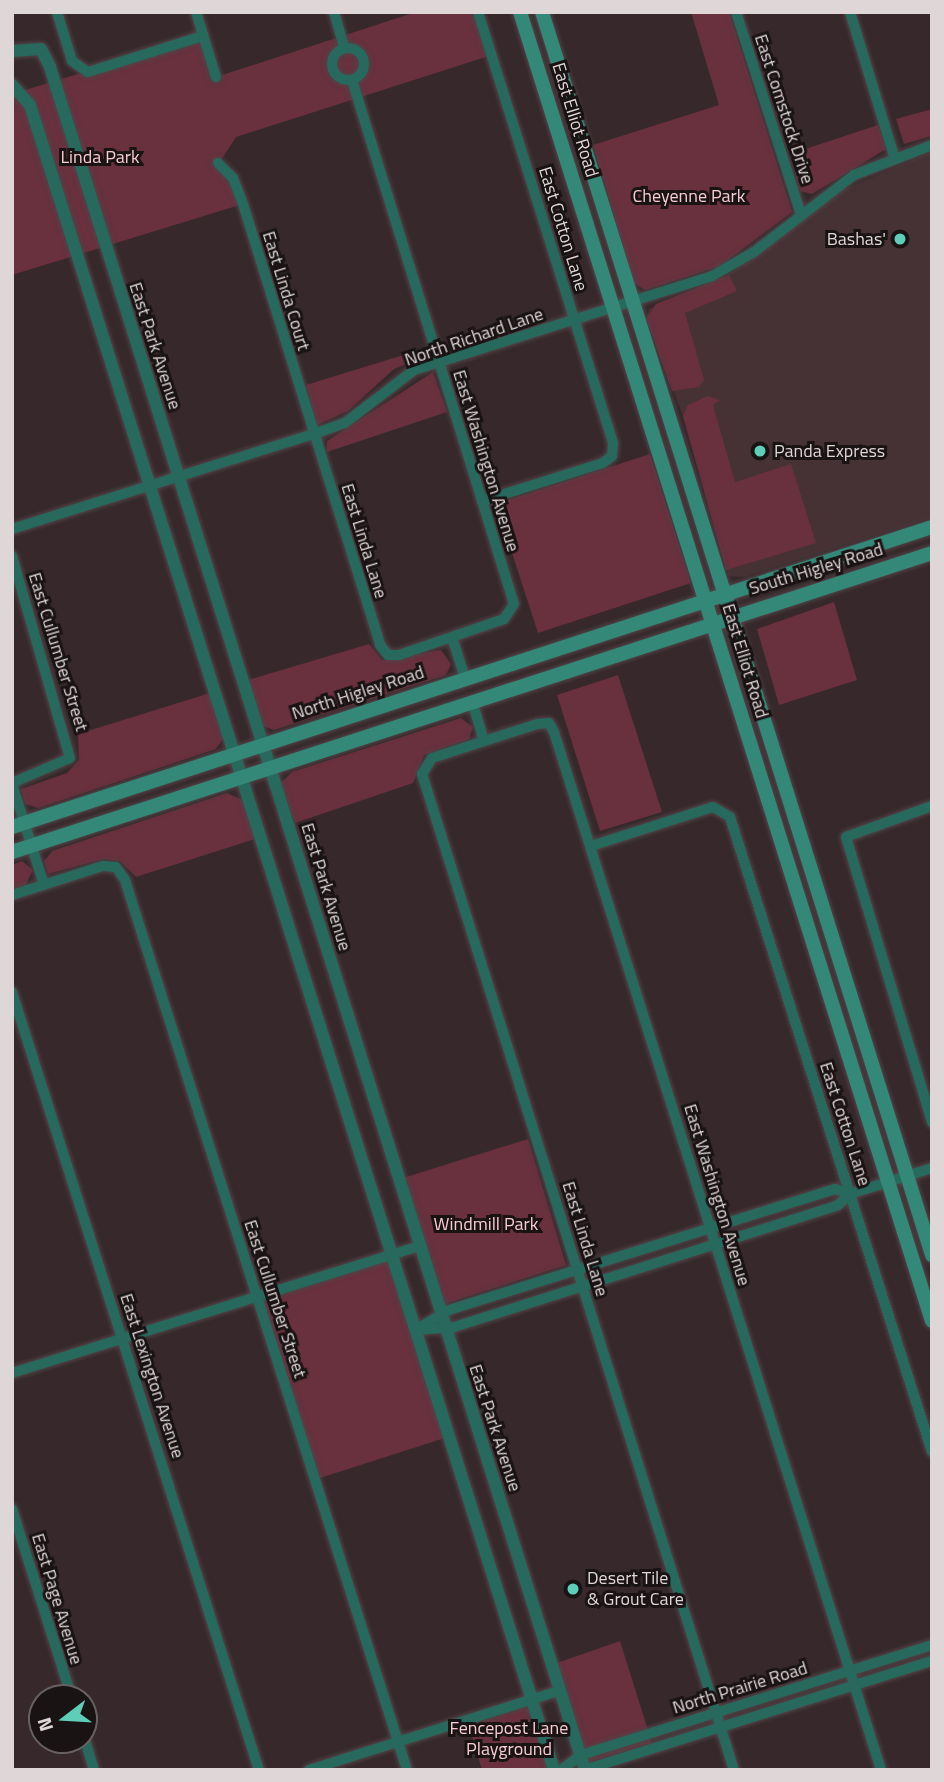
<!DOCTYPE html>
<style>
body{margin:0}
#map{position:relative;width:944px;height:1782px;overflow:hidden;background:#36282b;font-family:"Titillium Web",sans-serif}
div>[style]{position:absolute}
.built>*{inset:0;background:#463135}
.green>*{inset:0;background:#69303e}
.roads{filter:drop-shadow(0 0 2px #514447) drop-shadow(0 0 2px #514447)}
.minor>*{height:10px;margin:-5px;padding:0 5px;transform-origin:5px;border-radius:5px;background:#27695d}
.minor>.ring{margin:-5px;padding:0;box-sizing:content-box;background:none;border:10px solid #27695d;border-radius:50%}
.tertiary>*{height:12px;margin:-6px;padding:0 6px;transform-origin:6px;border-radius:6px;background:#27695d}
.secondary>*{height:14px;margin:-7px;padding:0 7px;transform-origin:7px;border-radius:7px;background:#387}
.dots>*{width:19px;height:19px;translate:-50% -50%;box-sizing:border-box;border:4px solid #191314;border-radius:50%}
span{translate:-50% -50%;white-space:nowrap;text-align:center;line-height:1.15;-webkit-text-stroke:6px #191314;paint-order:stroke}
.street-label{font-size:18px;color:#dfd6d7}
.park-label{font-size:18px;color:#f7cbd3}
.poi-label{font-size:18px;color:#dfd6d7}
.right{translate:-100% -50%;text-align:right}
.left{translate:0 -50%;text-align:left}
.frame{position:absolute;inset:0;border:14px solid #dfd6d7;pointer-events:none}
.north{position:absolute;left:28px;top:1684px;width:70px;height:70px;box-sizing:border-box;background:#191314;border:2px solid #686162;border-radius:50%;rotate:253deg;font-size:19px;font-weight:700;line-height:28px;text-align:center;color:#dfd6d7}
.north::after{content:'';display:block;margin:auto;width:24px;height:32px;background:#5eceb8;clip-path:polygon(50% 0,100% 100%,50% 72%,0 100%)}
</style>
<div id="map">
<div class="built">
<i style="clip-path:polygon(932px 152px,932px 517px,744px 577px,729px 576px,683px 416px,646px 318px,649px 309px,728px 275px,845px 189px)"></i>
</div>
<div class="green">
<i style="clip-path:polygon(416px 12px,478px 12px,492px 55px,236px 137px,219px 163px,243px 204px,12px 275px,12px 94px,203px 36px,216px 77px)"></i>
<i style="clip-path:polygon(691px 12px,729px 12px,792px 212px,720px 266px,645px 290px,634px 283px,593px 145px,719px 105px)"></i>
<i style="clip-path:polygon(932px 109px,932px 136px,904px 144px,896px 119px)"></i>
<i style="clip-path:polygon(878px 125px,886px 149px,812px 194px,800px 191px,790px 154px)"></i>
<i style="clip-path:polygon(729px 275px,737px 291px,685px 313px,704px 380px,699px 387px,672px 391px,646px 318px,656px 304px)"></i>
<i style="clip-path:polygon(426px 348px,429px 356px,394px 369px,348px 411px,317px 425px,306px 385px)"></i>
<i style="clip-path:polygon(433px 372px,447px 412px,327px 452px,327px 441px)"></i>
<i style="clip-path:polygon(708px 396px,720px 400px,713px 405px,735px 482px,791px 464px,816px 543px,726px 570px,683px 416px,688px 405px)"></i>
<i style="clip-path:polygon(650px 454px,691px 583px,538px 633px,496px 504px)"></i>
<i style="clip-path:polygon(834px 602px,857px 680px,779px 705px,757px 629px)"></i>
<i style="clip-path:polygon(369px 644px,382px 660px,441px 650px,451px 664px,446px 675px,274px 730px,260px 725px,248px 680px)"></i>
<i style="clip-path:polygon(618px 675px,662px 812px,600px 831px,557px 695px)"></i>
<i style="clip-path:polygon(210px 693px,224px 737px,216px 749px,38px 808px,25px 804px,21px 789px,67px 773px,79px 760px,78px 734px)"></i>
<i style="clip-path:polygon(461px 718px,473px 727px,469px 739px,424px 755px,413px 783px,295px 823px,281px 783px,292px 772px)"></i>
<i style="clip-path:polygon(227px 793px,243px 800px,255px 839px,136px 877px,120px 861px,103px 859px,48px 874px,44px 861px,52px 851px)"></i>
<i style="clip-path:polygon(22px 861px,33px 870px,25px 886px,12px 891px,12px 865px)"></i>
<i style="clip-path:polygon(528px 1139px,566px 1265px,444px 1304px,403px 1178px)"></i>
<i style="clip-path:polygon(392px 1255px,448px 1437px,317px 1479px,258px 1296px)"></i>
<i style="clip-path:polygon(620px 1641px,652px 1743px,584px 1764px,554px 1664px)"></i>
<i style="clip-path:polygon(531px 1700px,554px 1770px,482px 1770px,467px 1720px)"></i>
</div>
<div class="roads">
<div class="minor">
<i style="left:57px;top:12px;width:51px;rotate:73deg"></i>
<i style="left:72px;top:61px;width:19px;rotate:35deg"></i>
<i style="left:88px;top:72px;width:121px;rotate:-17.4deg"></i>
<i style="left:196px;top:12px;width:68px;rotate:72.9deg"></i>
<i style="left:334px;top:12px;width:37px;rotate:74deg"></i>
<i style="left:478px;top:12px;width:452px;rotate:72.6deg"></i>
<i style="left:613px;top:443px;width:13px;rotate:94deg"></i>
<i style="left:612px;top:456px;width:11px;rotate:142deg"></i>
<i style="left:603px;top:463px;width:127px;rotate:162.6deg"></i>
<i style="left:736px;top:12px;width:213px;rotate:72.2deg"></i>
<i style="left:850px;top:12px;width:151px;rotate:73deg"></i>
<i class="ring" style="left:332px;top:48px;width:22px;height:22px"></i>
<i style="left:218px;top:163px;width:21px;rotate:45deg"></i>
<i style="left:233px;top:178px;width:28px;rotate:69deg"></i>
<i style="left:243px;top:204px;width:462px;rotate:72.7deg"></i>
<i style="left:380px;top:645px;width:13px;rotate:51deg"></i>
<i style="left:388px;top:655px;width:11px"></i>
<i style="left:399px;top:655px;width:111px;rotate:-18.9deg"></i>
<i style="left:504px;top:619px;width:18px;rotate:-56deg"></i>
<i style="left:514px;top:604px;width:548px;rotate:-107.18deg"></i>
<i style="left:12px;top:529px;width:317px;rotate:-17.5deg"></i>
<i style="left:314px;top:434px;width:33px;rotate:-20deg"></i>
<i style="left:345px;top:423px;width:87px;rotate:-37.5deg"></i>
<i style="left:414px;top:370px;width:312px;rotate:-17.5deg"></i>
<i style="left:712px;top:276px;width:48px;rotate:-29.7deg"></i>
<i style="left:754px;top:252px;width:126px;rotate:-37.6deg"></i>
<i style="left:854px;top:175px;width:84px;rotate:-21deg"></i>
<i style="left:12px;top:556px;width:210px;rotate:74deg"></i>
<i style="left:70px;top:758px;width:63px;rotate:156.7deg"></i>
<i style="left:452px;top:637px;width:43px;rotate:72.4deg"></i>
<i style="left:472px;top:701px;width:42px;rotate:73.3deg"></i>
<i style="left:12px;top:784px;width:106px;rotate:72.4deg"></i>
<i style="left:932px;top:806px;width:91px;rotate:160.2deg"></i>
<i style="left:846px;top:837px;width:298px;rotate:73.2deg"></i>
<i style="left:591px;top:846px;width:128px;rotate:-17.7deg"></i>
<i style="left:713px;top:807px;width:20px;rotate:30deg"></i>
<i style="left:730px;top:817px;width:666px;rotate:72.35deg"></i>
<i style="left:12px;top:895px;width:96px;rotate:-17.7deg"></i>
<i style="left:103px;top:866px;width:13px;rotate:4deg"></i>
<i style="left:116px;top:867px;width:16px;rotate:55deg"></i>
<i style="left:125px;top:880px;width:934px;rotate:72.42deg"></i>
<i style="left:12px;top:992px;width:816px;rotate:72.39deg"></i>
<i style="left:417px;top:1329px;width:37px;rotate:-31deg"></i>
<i style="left:449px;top:1310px;width:405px;rotate:-17.4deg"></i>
<i style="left:835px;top:1189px;width:16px;rotate:18deg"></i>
<i style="left:415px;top:1330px;width:39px;rotate:-4deg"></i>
<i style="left:454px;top:1327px;width:403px;rotate:-17.6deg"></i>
<i style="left:838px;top:1205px;width:16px;rotate:-43deg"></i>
<i style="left:850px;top:1194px;width:86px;rotate:-17.6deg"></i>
<i style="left:12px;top:1373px;width:426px;rotate:-17.3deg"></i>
<i style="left:12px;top:1509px;width:198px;rotate:72.4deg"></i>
<i style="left:84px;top:1737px;width:34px;rotate:73deg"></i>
<i style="left:309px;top:1770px;width:264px;rotate:-17.6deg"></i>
<i style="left:561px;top:1770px;width:25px;rotate:-37deg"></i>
<i style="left:581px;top:1755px;width:368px;rotate:-17.4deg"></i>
<i style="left:584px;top:1770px;width:365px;rotate:-17.4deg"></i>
<i style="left:734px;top:1770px;width:1044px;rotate:-107.39deg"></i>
<i style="left:422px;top:774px;width:19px;rotate:-58deg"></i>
<i style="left:432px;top:758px;width:110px;rotate:-17.9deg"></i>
<i style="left:537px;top:724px;width:12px;rotate:-5deg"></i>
<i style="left:549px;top:723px;width:10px;rotate:61deg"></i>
<i style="left:554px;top:732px;width:1088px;rotate:72.51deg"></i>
</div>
<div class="tertiary">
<i style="left:12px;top:51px;width:29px;rotate:-4deg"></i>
<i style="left:41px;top:49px;width:20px;rotate:63deg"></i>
<i style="left:50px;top:67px;width:1785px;rotate:72.56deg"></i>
<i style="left:12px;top:85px;width:27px;rotate:48deg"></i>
<i style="left:30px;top:105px;width:1746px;rotate:72.53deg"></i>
</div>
<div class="secondary">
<i style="left:520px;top:12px;width:1372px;rotate:72.53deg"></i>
<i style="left:542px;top:12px;width:1303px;rotate:72.58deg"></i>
<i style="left:12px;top:827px;width:968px;rotate:-18.06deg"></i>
<i style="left:12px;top:852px;width:967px;rotate:-18deg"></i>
</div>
</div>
<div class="dots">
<i style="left:900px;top:239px;background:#5eceb8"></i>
<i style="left:760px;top:451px;background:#5eceb8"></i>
<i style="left:573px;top:1589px;background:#5eceb8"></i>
</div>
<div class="street-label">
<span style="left:784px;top:109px;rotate:72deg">East Comstock Drive</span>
<span style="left:575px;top:120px;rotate:73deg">East Elliot Road</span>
<span style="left:563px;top:229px;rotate:73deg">East Cotton Lane</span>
<span style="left:286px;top:291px;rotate:73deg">East Linda Court</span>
<span style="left:474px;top:337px;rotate:-19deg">North Richard Lane</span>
<span style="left:155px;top:346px;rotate:72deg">East Park Avenue</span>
<span style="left:486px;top:461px;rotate:73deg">East Washington Avenue</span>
<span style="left:364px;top:541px;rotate:73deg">East Linda Lane</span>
<span style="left:816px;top:569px;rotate:-17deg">South Higley Road</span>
<span style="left:58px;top:652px;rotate:73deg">East Cullumber Street</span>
<span style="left:745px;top:661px;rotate:73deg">East Elliot Road</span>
<span style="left:358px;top:693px;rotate:-18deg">North Higley Road</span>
<span style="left:326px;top:887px;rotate:73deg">East Park Avenue</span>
<span style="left:845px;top:1124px;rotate:72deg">East Cotton Lane</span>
<span style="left:717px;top:1195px;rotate:73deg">East Washington Avenue</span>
<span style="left:585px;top:1239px;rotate:73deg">East Linda Lane</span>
<span style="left:275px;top:1299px;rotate:72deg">East Cullumber Street</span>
<span style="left:152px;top:1376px;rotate:72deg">East Lexington Avenue</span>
<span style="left:495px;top:1428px;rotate:72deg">East Park Avenue</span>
<span style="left:57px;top:1599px;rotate:73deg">East Page Avenue</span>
<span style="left:740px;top:1688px;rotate:-17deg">North Prairie Road</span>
</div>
<div class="park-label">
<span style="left:100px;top:157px">Linda Park</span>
<span style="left:689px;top:196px">Cheyenne Park</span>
<span style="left:486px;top:1224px">Windmill Park</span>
<span style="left:509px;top:1739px">Fencepost Lane<br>Playground</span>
</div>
<div class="poi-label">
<span class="right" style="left:886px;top:239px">Bashas'</span>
<span class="left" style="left:774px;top:451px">Panda Express</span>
<span class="left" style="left:587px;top:1589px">Desert Tile<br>&amp; Grout Care</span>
</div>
<div class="frame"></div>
<div class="north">N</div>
</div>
